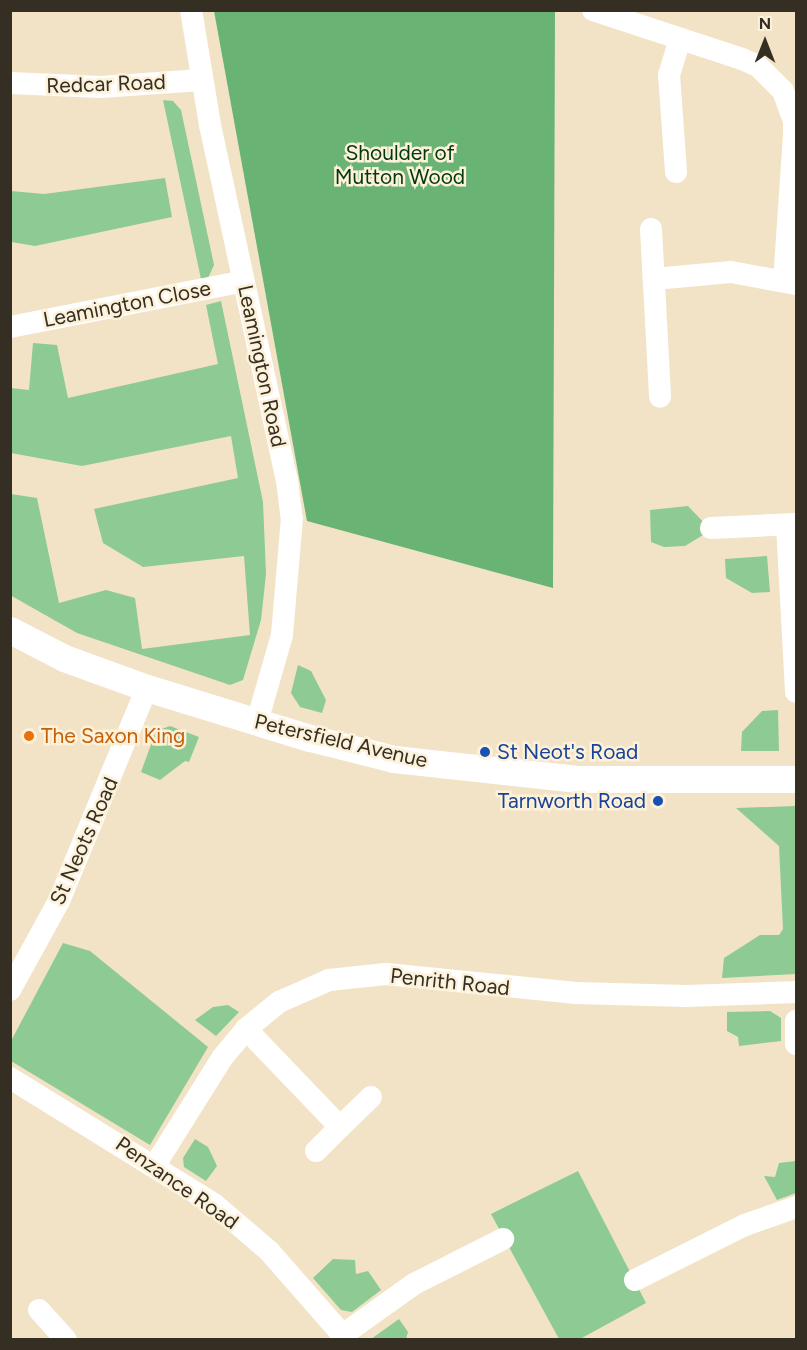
<!DOCTYPE html>
<style>
body{margin:0}
#map{position:relative;width:807px;height:1350px;overflow:hidden;background:#f2e3c6;font-family:Figtree,sans-serif}
div>[style]{position:absolute}
.green>*{inset:0;background:#8dca94}
.forest>*{inset:0;background:#69b374}
.minor>*{height:22px;margin:-11px;padding:0 11px;transform-origin:11px;border-radius:11px;background:#fff}
.tertiary>*{height:27px;margin:-13.5px;padding:0 13.5px;transform-origin:13.5px;border-radius:13.5px;background:#fff}
.dots>*{width:16px;height:16px;translate:-50% -50%;box-sizing:border-box;border:3px solid #fdf1d9;border-radius:50%}
span{translate:-50% -50%;white-space:nowrap;text-align:center;line-height:1.15;-webkit-text-stroke:5px #fdf1d9;paint-order:stroke}
.street-label{font-size:21px;color:#342e23}
.park-label{font-size:21px;color:#00380f}
.food-label{font-size:21px;color:#c56008}
.left{translate:0 -50%;text-align:left}
.transit-label{font-size:21px;color:#164399}
.right{translate:-100% -50%;text-align:right}
.frame{position:absolute;inset:0;border:12px solid #342e23;pointer-events:none}
.north{position:absolute;left:735px;top:12px;width:60px;height:60px;-webkit-text-stroke:4px #fdf1d9;paint-order:stroke;rotate:0deg;font-size:16px;font-weight:700;line-height:24px;text-align:center;color:#342e23}
.north::after{content:'';display:block;margin:auto;width:21px;height:27px;background:#342e23;clip-path:polygon(50% 0,100% 100%,50% 72%,0 100%)}
</style>
<div id="map">
<div class="green">
<i style="clip-path:polygon(163px 100px,173px 101px,181px 110px,214px 265px,208px 278px,201px 279px)"></i>
<i style="clip-path:polygon(165px 178px,172px 217px,35px 246px,11px 242px,11px 191px,44px 194px)"></i>
<i style="clip-path:polygon(221px 301px,263px 502px,266px 574px,261px 620px,243px 680px,230px 685px,77px 633px,10px 595px,11px 494px,37px 498px,59px 603px,106px 590px,135px 598px,142px 649px,250px 635px,244px 556px,143px 567px,103px 543px,94px 509px,238px 478px,231px 436px,82px 466px,11px 453px,11px 388px,29px 390px,33px 343px,57px 345px,68px 398px,218px 364px,206px 305px)"></i>
<i style="clip-path:polygon(688px 506px,708px 527px,708px 532px,685px 546px,664px 547px,651px 542px,650px 510px)"></i>
<i style="clip-path:polygon(767px 556px,770px 592px,752px 593px,726px 578px,725px 559px)"></i>
<i style="clip-path:polygon(298px 665px,311px 671px,326px 700px,322px 713px,300px 707px,291px 693px)"></i>
<i style="clip-path:polygon(778px 710px,779px 751px,741px 751px,742px 732px,762px 711px)"></i>
<i style="clip-path:polygon(170px 726px,199px 737px,189px 762px,185px 761px,160px 780px,141px 772px,156px 731px)"></i>
<i style="clip-path:polygon(796px 806px,796px 974px,722px 978px,724px 958px,760px 935px,779px 935px,783px 929px,779px 846px,736px 808px)"></i>
<i style="clip-path:polygon(63px 943px,90px 951px,208px 1047px,150px 1145px,11px 1061px,11px 1041px)"></i>
<i style="clip-path:polygon(228px 1005px,239px 1012px,216px 1036px,195px 1020px,213px 1007px)"></i>
<i style="clip-path:polygon(770px 1011px,781px 1018px,781px 1041px,739px 1046px,738px 1037px,727px 1031px,727px 1012px)"></i>
<i style="clip-path:polygon(195px 1139px,208px 1147px,217px 1166px,206px 1181px,184px 1167px,183px 1158px)"></i>
<i style="clip-path:polygon(796px 1161px,796px 1193px,777px 1200px,764px 1176px,775px 1177px,779px 1163px)"></i>
<i style="clip-path:polygon(578px 1171px,646px 1303px,580px 1339px,559px 1339px,491px 1214px)"></i>
<i style="clip-path:polygon(333px 1259px,355px 1260px,356px 1274px,368px 1271px,381px 1290px,352px 1312px,341px 1310px,313px 1278px)"></i>
<i style="clip-path:polygon(399px 1319px,408px 1332px,406px 1339px,371px 1339px)"></i>
</div>
<div class="forest">
<i style="clip-path:polygon(214px 11px,555px 11px,553px 588px,307px 521px)"></i>
</div>
<div class="minor">
<i style="left:191px;top:10px;width:117px;rotate:80.6deg"></i>
<i style="left:210px;top:125px;width:363px;rotate:77.8deg"></i>
<i style="left:287px;top:480px;width:38px;rotate:83deg"></i>
<i style="left:292px;top:518px;width:117px;rotate:94.9deg"></i>
<i style="left:282px;top:635px;width:91px;rotate:106deg"></i>
<i style="left:593px;top:10px;width:157px;rotate:18.2deg"></i>
<i style="left:742px;top:59px;width:17px;rotate:24deg"></i>
<i style="left:758px;top:66px;width:35px;rotate:45deg"></i>
<i style="left:783px;top:91px;width:32px;rotate:70deg"></i>
<i style="left:794px;top:121px;width:14px;rotate:90deg"></i>
<i style="left:794px;top:135px;width:145px;rotate:93.9deg"></i>
<i style="left:10px;top:83px;width:91px;rotate:2.5deg"></i>
<i style="left:101px;top:87px;width:100px;rotate:-4deg"></i>
<i style="left:676px;top:172px;width:97px;rotate:-94.1deg"></i>
<i style="left:669px;top:75px;width:37px;rotate:-73deg"></i>
<i style="left:651px;top:229px;width:168px;rotate:86.9deg"></i>
<i style="left:654px;top:279px;width:77px;rotate:-5.2deg"></i>
<i style="left:731px;top:272px;width:66px;rotate:10.5deg"></i>
<i style="left:10px;top:327px;width:238px;rotate:-11.1deg"></i>
<i style="left:787px;top:525px;width:167px;rotate:86.9deg"></i>
<i style="left:711px;top:528px;width:85px;rotate:-2.7deg"></i>
<i style="left:10px;top:990px;width:102px;rotate:-61.2deg"></i>
<i style="left:59px;top:901px;width:230px;rotate:-67.6deg"></i>
<i style="left:796px;top:1021px;width:23px;rotate:90deg"></i>
<i style="left:246px;top:1029px;width:136px;rotate:46.2deg"></i>
<i style="left:340px;top:1127px;width:43px;rotate:-44.1deg"></i>
<i style="left:10px;top:1078px;width:240px;rotate:31.7deg"></i>
<i style="left:214px;top:1204px;width:72px;rotate:40.5deg"></i>
<i style="left:269px;top:1251px;width:118px;rotate:48.8deg"></i>
<i style="left:316px;top:1151px;width:34px;rotate:-45deg"></i>
<i style="left:155px;top:1165px;width:126px;rotate:-57.9deg"></i>
<i style="left:222px;top:1058px;width:38px;rotate:-50deg"></i>
<i style="left:246px;top:1029px;width:43px;rotate:-39.3deg"></i>
<i style="left:279px;top:1002px;width:55px;rotate:-23.7deg"></i>
<i style="left:329px;top:980px;width:57px;rotate:-6deg"></i>
<i style="left:386px;top:974px;width:191px;rotate:5.7deg"></i>
<i style="left:576px;top:993px;width:110px;rotate:1.6deg"></i>
<i style="left:686px;top:996px;width:110px;rotate:-2.1deg"></i>
<i style="left:635px;top:1280px;width:123px;rotate:-26.6deg"></i>
<i style="left:745px;top:1225px;width:54px;rotate:-19.4deg"></i>
<i style="left:39px;top:1310px;width:40px;rotate:48deg"></i>
<i style="left:344px;top:1334px;width:86px;rotate:-35.5deg"></i>
<i style="left:414px;top:1284px;width:100px;rotate:-26.8deg"></i>
</div>
<div class="tertiary">
<i style="left:10px;top:630px;width:61px;rotate:27.4deg"></i>
<i style="left:64px;top:658px;width:88px;rotate:19.9deg"></i>
<i style="left:147px;top:688px;width:170px;rotate:17.1deg"></i>
<i style="left:310px;top:738px;width:87px;rotate:14deg"></i>
<i style="left:394px;top:759px;width:185px;rotate:6.2deg"></i>
<i style="left:578px;top:779px;width:218px"></i>
</div>
<div class="dots">
<i style="left:29px;top:736px;background:#e8710a"></i>
<i style="left:485px;top:752px;background:#1a4fb4"></i>
<i style="left:658px;top:801px;background:#1a4fb4"></i>
</div>
<div class="street-label">
<span style="left:106px;top:84px;rotate:-2deg">Redcar Road</span>
<span style="left:127px;top:304px;rotate:-11deg">Leamington Close</span>
<span style="left:262px;top:366px;rotate:78deg">Leamington Road</span>
<span style="left:341px;top:741px;rotate:13deg">Petersfield Avenue</span>
<span style="left:84px;top:841px;rotate:-66deg">St Neots Road</span>
<span style="left:450px;top:982px;rotate:6deg">Penrith Road</span>
<span style="left:177px;top:1183px;rotate:35deg">Penzance Road</span>
</div>
<div class="park-label">
<span style="left:400px;top:165px">Shoulder of<br>Mutton Wood</span>
</div>
<div class="food-label">
<span class="left" style="left:41px;top:736px">The Saxon King</span>
</div>
<div class="transit-label">
<span class="left" style="left:497px;top:752px">St Neot's Road</span>
<span class="right" style="left:646px;top:801px">Tarnworth Road</span>
</div>
<div class="frame"></div>
<div class="north">N</div>
</div>
